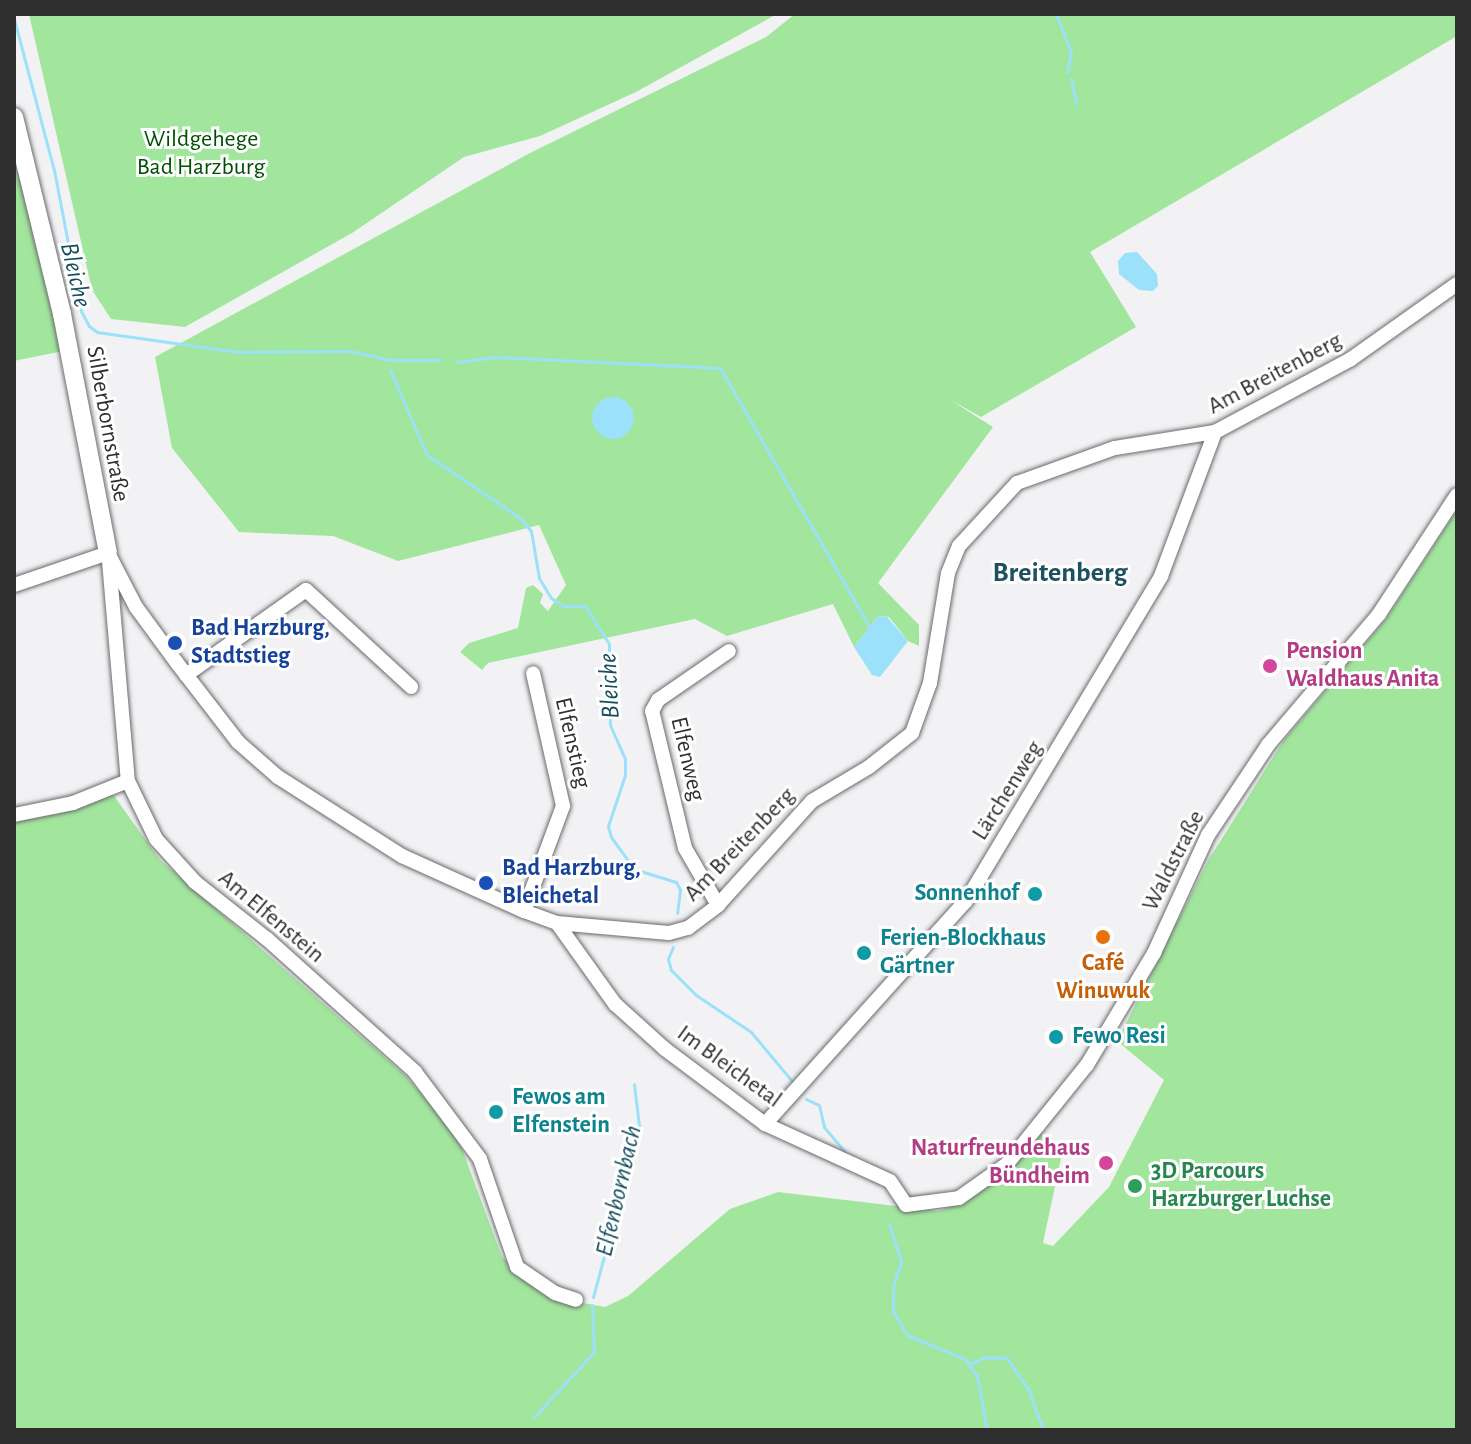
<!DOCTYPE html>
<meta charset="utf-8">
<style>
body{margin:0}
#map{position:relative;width:1471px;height:1444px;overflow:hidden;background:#f2f2f5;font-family:"Alegreya Sans",sans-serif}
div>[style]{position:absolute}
.green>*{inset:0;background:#a2e69e}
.water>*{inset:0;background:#9be1f9}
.round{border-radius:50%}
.stream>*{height:3px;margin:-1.5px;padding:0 1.5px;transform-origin:1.5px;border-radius:1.5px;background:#9be1f9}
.roads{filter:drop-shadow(0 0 2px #6a6a6c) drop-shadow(0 0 2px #6a6a6c)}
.street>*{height:14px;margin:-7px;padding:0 7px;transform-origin:7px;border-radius:7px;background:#fff}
.secondary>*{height:18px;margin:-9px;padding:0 9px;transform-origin:9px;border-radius:9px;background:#fff}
.dots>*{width:22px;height:22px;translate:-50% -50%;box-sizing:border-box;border:4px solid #fff;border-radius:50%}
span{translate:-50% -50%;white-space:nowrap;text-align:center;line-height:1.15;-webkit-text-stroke:6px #fff;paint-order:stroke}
.park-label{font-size:24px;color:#004f01}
.street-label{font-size:24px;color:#2e2e2f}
.transit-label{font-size:24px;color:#164399;font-weight:700}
.left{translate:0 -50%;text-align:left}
.hotel-label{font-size:24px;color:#b23c85;font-weight:700}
.right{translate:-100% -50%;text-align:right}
.culture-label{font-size:24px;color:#0d838f;font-weight:700}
.food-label{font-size:24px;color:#c56008;font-weight:700}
.leisure-label{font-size:24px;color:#27864d;font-weight:700}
.water-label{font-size:26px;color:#144e5e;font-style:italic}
.quarter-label{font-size:28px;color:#1d5061;font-weight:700}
.frame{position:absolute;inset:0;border:16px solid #2e2e2f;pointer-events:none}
</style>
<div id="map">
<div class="green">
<i style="clip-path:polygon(29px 14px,777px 14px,636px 92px,540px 136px,464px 157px,352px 233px,185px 327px,111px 319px,92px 290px)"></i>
<i style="clip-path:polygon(795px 14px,1457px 14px,1457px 36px,1090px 252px,1136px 327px,981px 417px,949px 399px,993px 427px,878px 583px,919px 625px,919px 646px,908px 641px,889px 617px,878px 616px,854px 647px,833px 604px,727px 636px,695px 619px,488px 663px,482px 670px,460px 652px,469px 643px,518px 628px,526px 588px,533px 585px,543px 594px,540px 603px,548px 611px,566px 585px,539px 525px,398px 561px,333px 536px,239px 532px,172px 448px,155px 357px,530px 153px,766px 37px)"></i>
<i style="clip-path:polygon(14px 150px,63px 351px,14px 361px)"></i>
<i style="clip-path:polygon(1457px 510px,1457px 1430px,14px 1430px,14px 821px,112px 793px,160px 860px,407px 1077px,458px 1138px,502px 1257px,550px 1297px,605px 1307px,628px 1296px,730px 1209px,778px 1192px,938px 1211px,958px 1204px,1040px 1133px,1063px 1149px,1043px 1243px,1053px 1246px,1109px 1187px,1164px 1080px,1117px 1041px,1209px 859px,1284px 740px,1386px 619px)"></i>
</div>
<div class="water">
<i style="clip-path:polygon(1137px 252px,1157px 274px,1158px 286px,1153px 291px,1139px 290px,1119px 274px,1118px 261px,1125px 253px)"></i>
<i class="round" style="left:592px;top:397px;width:42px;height:42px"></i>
<i style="clip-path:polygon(878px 616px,887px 617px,908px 641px,880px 677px,872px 675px,854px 647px)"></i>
</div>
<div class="stream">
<i style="left:1056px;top:14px;width:41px;rotate:68.5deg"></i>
<i style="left:1071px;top:52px;width:20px;rotate:101deg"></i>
<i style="left:14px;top:19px;width:156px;rotate:75.2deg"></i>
<i style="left:54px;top:170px;width:144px;rotate:79.2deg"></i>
<i style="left:81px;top:311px;width:17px;rotate:62deg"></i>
<i style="left:89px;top:326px;width:10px;rotate:37deg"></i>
<i style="left:97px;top:332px;width:143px;rotate:8deg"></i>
<i style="left:239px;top:352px;width:111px;rotate:-0.5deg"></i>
<i style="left:350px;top:351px;width:41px;rotate:12.7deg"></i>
<i style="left:390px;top:360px;width:50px"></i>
<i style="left:1071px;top:79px;width:25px;rotate:78deg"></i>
<i style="left:457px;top:362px;width:40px;rotate:-7.1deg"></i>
<i style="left:497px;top:357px;width:223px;rotate:2.8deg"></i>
<i style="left:720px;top:368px;width:298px;rotate:60deg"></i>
<i style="left:390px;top:370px;width:93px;rotate:66.5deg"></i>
<i style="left:427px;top:455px;width:112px;rotate:34.1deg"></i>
<i style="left:520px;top:518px;width:17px;rotate:50deg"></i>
<i style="left:531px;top:531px;width:48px;rotate:80.3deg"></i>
<i style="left:539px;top:578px;width:23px;rotate:59deg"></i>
<i style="left:551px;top:598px;width:15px;rotate:32deg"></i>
<i style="left:564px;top:606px;width:21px"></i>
<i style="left:585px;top:606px;width:45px;rotate:57.7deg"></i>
<i style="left:609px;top:644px;width:81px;rotate:89.3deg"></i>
<i style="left:610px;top:725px;width:37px;rotate:66deg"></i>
<i style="left:625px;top:759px;width:16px;rotate:90deg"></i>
<i style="left:625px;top:775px;width:54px;rotate:108.4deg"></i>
<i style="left:608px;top:826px;width:11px;rotate:75deg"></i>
<i style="left:611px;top:837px;width:39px;rotate:54deg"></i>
<i style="left:634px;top:869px;width:44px;rotate:17.2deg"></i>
<i style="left:676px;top:882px;width:9px;rotate:63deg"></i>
<i style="left:680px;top:890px;width:23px;rotate:97deg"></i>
<i style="left:673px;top:947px;width:13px;rotate:113deg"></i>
<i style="left:668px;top:959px;width:11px;rotate:75deg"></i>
<i style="left:671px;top:970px;width:35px;rotate:45deg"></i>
<i style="left:696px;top:995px;width:66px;rotate:33.9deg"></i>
<i style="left:751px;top:1032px;width:64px;rotate:50.1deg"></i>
<i style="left:806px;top:1099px;width:14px;rotate:25deg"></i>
<i style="left:819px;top:1105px;width:23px;rotate:77deg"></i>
<i style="left:824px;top:1127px;width:34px;rotate:50deg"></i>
<i style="left:889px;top:1224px;width:40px;rotate:72deg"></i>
<i style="left:901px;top:1262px;width:26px;rotate:108deg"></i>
<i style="left:893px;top:1287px;width:24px;rotate:90deg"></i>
<i style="left:893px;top:1311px;width:28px;rotate:60deg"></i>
<i style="left:907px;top:1335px;width:63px;rotate:22.5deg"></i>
<i style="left:965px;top:1359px;width:21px;rotate:55deg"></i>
<i style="left:977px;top:1376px;width:55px;rotate:79.5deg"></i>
<i style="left:593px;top:1297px;width:177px;rotate:-74.9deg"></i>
<i style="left:639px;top:1126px;width:42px;rotate:-96.8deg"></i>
<i style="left:969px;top:1364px;width:18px;rotate:-22deg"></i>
<i style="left:986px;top:1357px;width:21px;rotate:3deg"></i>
<i style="left:1007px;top:1358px;width:40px;rotate:56deg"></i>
<i style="left:1029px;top:1391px;width:41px;rotate:70.3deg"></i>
<i style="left:534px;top:1417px;width:88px;rotate:-47.3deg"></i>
<i style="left:594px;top:1352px;width:47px;rotate:-92.4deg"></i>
<i style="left:517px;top:1430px;width:1px"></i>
</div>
<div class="roads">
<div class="street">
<i style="left:108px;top:553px;width:61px;rotate:62.6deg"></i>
<i style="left:136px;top:607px;width:69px;rotate:53.8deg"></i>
<i style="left:177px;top:663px;width:100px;rotate:52.3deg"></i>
<i style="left:238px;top:742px;width:53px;rotate:41.2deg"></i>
<i style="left:278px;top:777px;width:147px;rotate:32.5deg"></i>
<i style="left:402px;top:856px;width:134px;rotate:24.3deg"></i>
<i style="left:524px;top:911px;width:35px;rotate:20deg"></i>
<i style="left:557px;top:923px;width:112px;rotate:5.1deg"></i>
<i style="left:669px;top:933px;width:20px;rotate:-15deg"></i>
<i style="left:688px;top:928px;width:38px;rotate:-37deg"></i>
<i style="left:718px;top:905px;width:140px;rotate:-47.9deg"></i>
<i style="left:812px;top:801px;width:66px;rotate:-30.8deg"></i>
<i style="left:869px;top:767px;width:55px;rotate:-38.3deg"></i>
<i style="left:912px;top:733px;width:53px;rotate:-70.2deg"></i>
<i style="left:930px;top:683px;width:111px;rotate:-80.7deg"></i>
<i style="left:948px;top:573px;width:29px;rotate:-68deg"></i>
<i style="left:959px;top:546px;width:86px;rotate:-47.4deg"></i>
<i style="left:1017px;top:483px;width:104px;rotate:-19.7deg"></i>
<i style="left:1115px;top:448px;width:101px;rotate:-9.1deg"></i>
<i style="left:1215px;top:432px;width:154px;rotate:-28.2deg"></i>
<i style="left:1351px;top:359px;width:130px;rotate:-35.3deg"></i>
<i style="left:109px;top:561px;width:221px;rotate:85.1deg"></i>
<i style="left:128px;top:781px;width:64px;rotate:64.2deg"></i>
<i style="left:156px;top:839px;width:58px;rotate:47.8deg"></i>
<i style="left:195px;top:882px;width:92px;rotate:38.4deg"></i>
<i style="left:267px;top:939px;width:199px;rotate:41.9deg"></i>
<i style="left:415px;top:1072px;width:109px;rotate:53.2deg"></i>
<i style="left:480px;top:1159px;width:114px;rotate:71.1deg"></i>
<i style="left:517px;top:1267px;width:46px;rotate:34.4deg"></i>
<i style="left:555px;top:1293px;width:22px;rotate:18deg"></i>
<i style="left:14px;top:585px;width:99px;rotate:-18.8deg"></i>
<i style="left:186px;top:675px;width:147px;rotate:-35.3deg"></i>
<i style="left:306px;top:590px;width:143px;rotate:42.7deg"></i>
<i style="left:14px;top:815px;width:60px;rotate:-11.5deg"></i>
<i style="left:73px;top:803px;width:59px;rotate:-21.8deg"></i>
<i style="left:718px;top:905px;width:66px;rotate:-120.1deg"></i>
<i style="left:685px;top:848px;width:141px;rotate:-103.5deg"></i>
<i style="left:652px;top:711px;width:13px;rotate:-61deg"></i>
<i style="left:658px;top:700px;width:86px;rotate:-34.6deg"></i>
<i style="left:524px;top:911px;width:112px;rotate:-69.6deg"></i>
<i style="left:563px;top:806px;width:136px;rotate:-102.7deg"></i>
<i style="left:557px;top:923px;width:100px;rotate:54.4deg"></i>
<i style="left:615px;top:1004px;width:67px;rotate:42deg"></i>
<i style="left:665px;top:1049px;width:125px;rotate:36.9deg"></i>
<i style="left:765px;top:1124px;width:137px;rotate:24.5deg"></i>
<i style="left:890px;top:1181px;width:29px;rotate:56deg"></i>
<i style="left:906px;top:1205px;width:53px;rotate:-7.5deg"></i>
<i style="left:959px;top:1198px;width:59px;rotate:-35.3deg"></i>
<i style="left:1007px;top:1164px;width:127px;rotate:-51.1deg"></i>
<i style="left:1087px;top:1065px;width:131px;rotate:-59.1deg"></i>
<i style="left:1154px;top:953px;width:130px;rotate:-65.4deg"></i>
<i style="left:1208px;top:835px;width:108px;rotate:-56.3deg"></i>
<i style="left:1268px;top:745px;width:172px;rotate:-49.7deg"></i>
<i style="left:1379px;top:614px;width:142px;rotate:-56.8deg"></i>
<i style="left:765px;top:1124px;width:300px;rotate:-48deg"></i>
<i style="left:966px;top:901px;width:379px;rotate:-59deg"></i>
<i style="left:1161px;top:576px;width:154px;rotate:-69.4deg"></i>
</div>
<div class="secondary">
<i style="left:14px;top:117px;width:203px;rotate:76.3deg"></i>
<i style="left:62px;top:314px;width:243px;rotate:79.1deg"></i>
</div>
</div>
<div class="dots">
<i style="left:175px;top:643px;background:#1a4fb4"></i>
<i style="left:1270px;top:666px;background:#d1479c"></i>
<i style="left:486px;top:883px;background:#1a4fb4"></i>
<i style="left:1035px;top:894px;background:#0f9aa8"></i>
<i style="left:1103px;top:937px;background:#e8710a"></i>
<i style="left:864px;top:953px;background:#0f9aa8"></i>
<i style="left:1056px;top:1037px;background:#0f9aa8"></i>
<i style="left:496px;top:1112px;background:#0f9aa8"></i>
<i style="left:1106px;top:1163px;background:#d1479c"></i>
<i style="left:1135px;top:1186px;background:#2e9e5b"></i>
</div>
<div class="park-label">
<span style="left:201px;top:154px">Wildgehege<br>Bad Harzburg</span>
</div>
<div class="street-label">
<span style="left:1275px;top:374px;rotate:-28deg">Am Breitenberg</span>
<span style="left:107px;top:424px;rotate:80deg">Silberbornstraße</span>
<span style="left:572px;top:743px;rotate:77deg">Elfenstieg</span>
<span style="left:687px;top:759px;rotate:77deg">Elfenweg</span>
<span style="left:1008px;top:791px;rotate:-58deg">Lärchenweg</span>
<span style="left:740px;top:845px;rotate:-46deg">Am Breitenberg</span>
<span style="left:1174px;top:861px;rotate:-63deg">Waldstraße</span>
<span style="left:271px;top:917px;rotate:40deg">Am Elfenstein</span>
<span style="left:729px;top:1067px;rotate:36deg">Im Bleichetal</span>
</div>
<div class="transit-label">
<span class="left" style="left:191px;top:643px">Bad Harzburg,<br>Stadtstieg</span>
<span class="left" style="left:502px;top:883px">Bad Harzburg,<br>Bleichetal</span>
</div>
<div class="hotel-label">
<span class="left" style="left:1286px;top:666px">Pension<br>Waldhaus Anita</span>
<span class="right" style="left:1090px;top:1163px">Naturfreundehaus<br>Bündheim</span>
</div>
<div class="culture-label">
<span class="right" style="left:1019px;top:894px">Sonnenhof</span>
<span class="left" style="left:880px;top:953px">Ferien-Blockhaus<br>Gärtner</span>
<span class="left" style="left:1072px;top:1037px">Fewo Resi</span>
<span class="left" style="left:512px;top:1112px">Fewos am<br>Elfenstein</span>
</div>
<div class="food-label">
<span style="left:1103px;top:978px">Café<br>Winuwuk</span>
</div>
<div class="leisure-label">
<span class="left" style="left:1151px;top:1186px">3D Parcours<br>Harzburger Luchse</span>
</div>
<div class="water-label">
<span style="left:75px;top:275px;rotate:77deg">Bleiche</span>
<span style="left:610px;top:686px;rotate:-93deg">Bleiche</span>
<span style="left:619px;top:1191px;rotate:-77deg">Elfenbornbach</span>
</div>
<div class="quarter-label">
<span style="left:1060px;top:573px">Breitenberg</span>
</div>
<div class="frame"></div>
</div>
